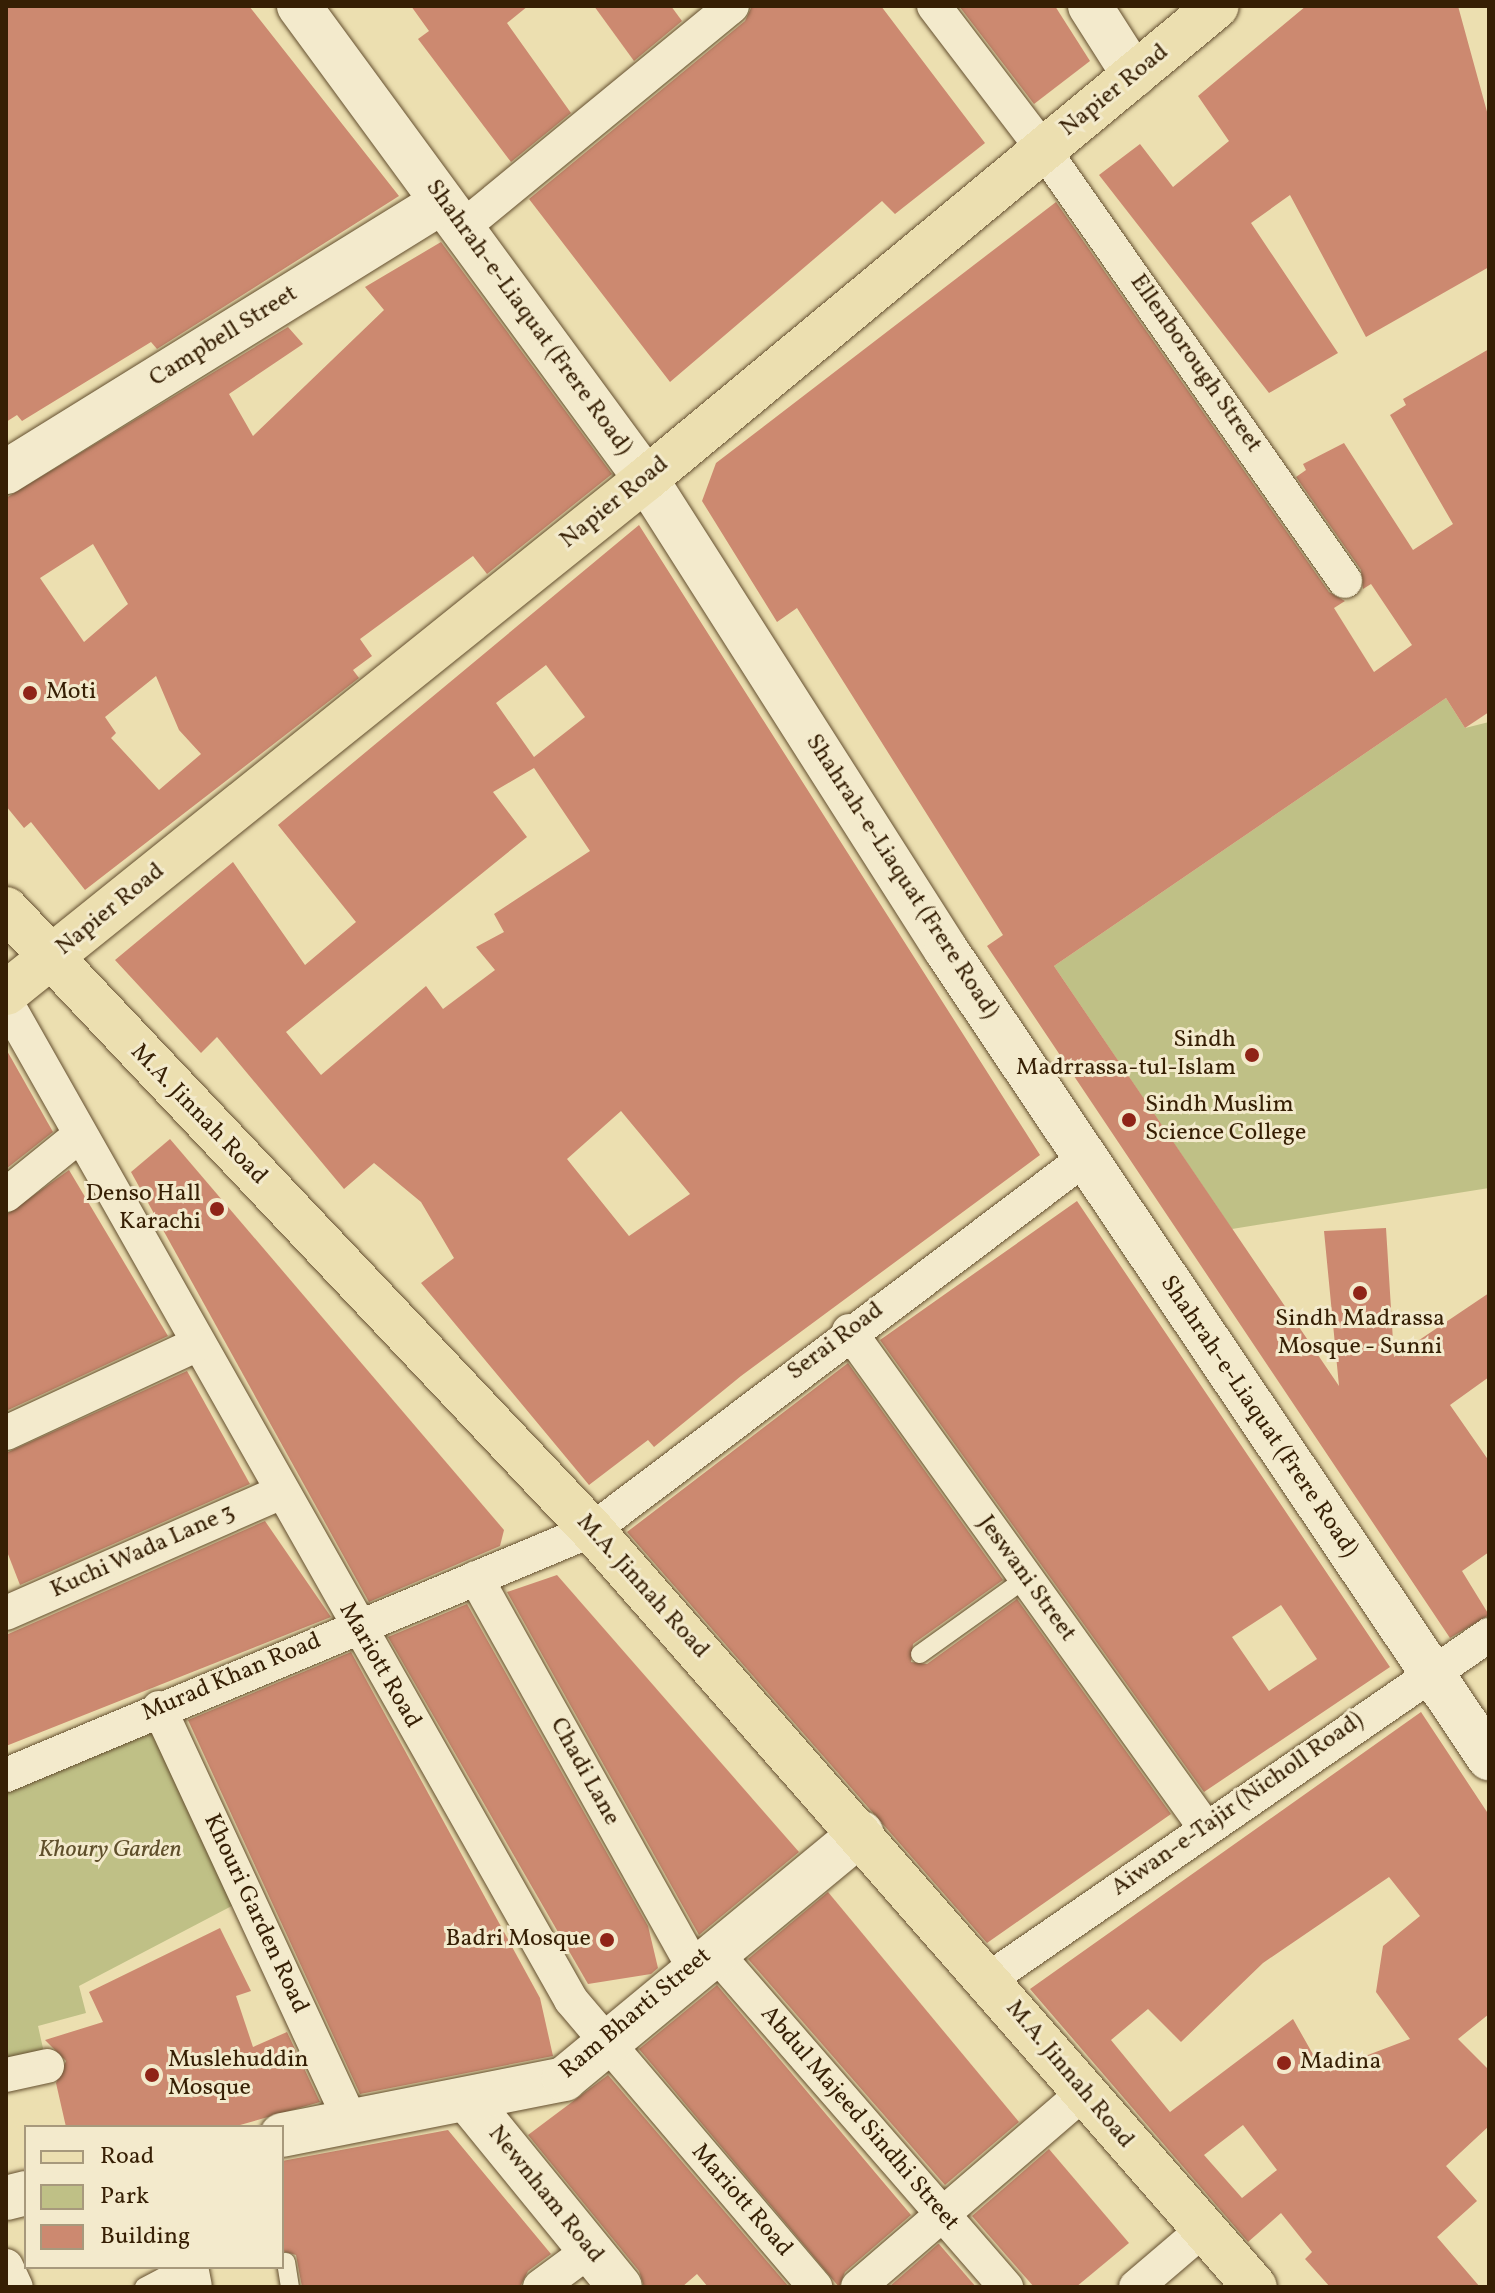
<!DOCTYPE html>
<style>
body{margin:0}
#map{position:relative;width:1495px;height:2293px;overflow:hidden;background:#ecdfb0;font-family:Vollkorn,serif}
div>[style]{position:absolute}
.green>*{inset:0;background:#bfc086}
.building>*{inset:0;background:#cc8970}
.roads{filter:drop-shadow(0 0 2px #644f2f) drop-shadow(0 0 2px #644f2f)}
.lane>*{height:18px;margin:-9px;padding:0 9px;transform-origin:9px;border-radius:9px;background:#f3eacc}
.street>*{height:34px;margin:-17px;padding:0 17px;transform-origin:17px;border-radius:17px;background:#f3eacc}
.secondary>*{height:44px;margin:-22px;padding:0 22px;transform-origin:22px;border-radius:22px;background:#f3eacc}
.primary>*{height:44px;margin:-22px;padding:0 22px;transform-origin:22px;border-radius:22px;background:#ecdfb0}
.highway>*{height:44px;margin:-22px;padding:0 22px;transform-origin:22px;border-radius:22px;background:#ecdfb0}
.dots>*{width:22px;height:22px;translate:-50% -50%;box-sizing:border-box;border:4px solid #f3eacc;border-radius:50%}
span{translate:-50% -50%;white-space:nowrap;text-align:center;line-height:1.15;-webkit-text-stroke:6px #f3eacc;paint-order:stroke}
.street-label{font-size:24px;color:#361f04}
.poi-label{font-size:24px;color:#361f04}
.left{translate:0 -50%;text-align:left}
.right{translate:-100% -50%;text-align:right}
.park-label{font-size:24px;color:#5f4f2b;font-style:italic}
.frame{position:absolute;inset:0;border:8px solid #361f04;pointer-events:none}
.legend{position:absolute;left:24px;top:2125px;width:260px;height:144px;box-sizing:border-box;background:#f3eacc;border:2px solid #a7997c;margin:0;padding:10px 14px;list-style:none;font-size:24px;color:#361f04}
.legend li{display:flex;align-items:center;gap:16px;height:40px}
.legend b{width:40px;border:2px solid #a7997c}
</style>
<div id="map">
<div class="green">
<i style="clip-path:polygon(1446px 698px,1465px 728px,1489px 722px,1489px 1188px,1232px 1229px,1054px 966px)"></i>
<i style="clip-path:polygon(159px 1708px,247px 1898px,79px 1986px,86px 2013px,38px 2026px,47px 2066px,6px 2075px,6px 1775px)"></i>
</div>
<div class="building">
<i style="clip-path:polygon(6px 6px,249px 6px,399px 196px,157px 349px,151px 342px,22px 421px,17px 415px,6px 422px)"></i>
<i style="clip-path:polygon(411px 6px,528px 6px,507px 23px,571px 113px,511px 162px,418px 39px,429px 31px)"></i>
<i style="clip-path:polygon(594px 6px,671px 6px,682px 21px,634px 61px)"></i>
<i style="clip-path:polygon(752px 6px,881px 6px,985px 143px,895px 214px,882px 201px,670px 382px,529px 199px,745px 21px)"></i>
<i style="clip-path:polygon(959px 6px,1055px 6px,1090px 61px,1034px 104px)"></i>
<i style="clip-path:polygon(1306px 6px,1458px 6px,1489px 119px,1489px 267px,1366px 337px,1290px 195px,1251px 223px,1338px 353px,1269px 393px,1099px 175px,1140px 144px,1173px 187px,1229px 141px,1198px 96px)"></i>
<i style="clip-path:polygon(1056px 202px,1329px 592px,1345px 601px,1334px 608px,1374px 672px,1412px 645px,1371px 584px,1363px 589px,1361px 570px,1296px 477px,1306px 470px,1303px 464px,1344px 443px,1413px 550px,1453px 524px,1390px 415px,1406px 405px,1403px 399px,1489px 349px,1489px 712px,1465px 728px,1446px 698px,1054px 966px,1339px 1386px,1324px 1231px,1386px 1228px,1394px 1357px,1489px 1293px,1489px 1377px,1450px 1405px,1489px 1461px,1489px 1552px,1462px 1571px,1489px 1615px,1450px 1638px,987px 946px,1003px 935px,797px 608px,777px 622px,702px 501px,716px 463px)"></i>
<i style="clip-path:polygon(evenodd,441px 242px,612px 474px,487px 574px,473px 556px,360px 639px,372px 656px,353px 670px,359px 678px,85px 890px,31px 822px,24px 828px,6px 806px,6px 498px,288px 327px,303px 344px,229px 394px,253px 436px,384px 310px,365px 287px,441px 242px,93px 544px,128px 604px,84px 642px,40px 578px,93px 544px,441px 242px,156px 676px,179px 730px,201px 754px,159px 790px,111px 738px,116px 733px,105px 717px,156px 676px)"></i>
<i style="clip-path:polygon(evenodd,639px 525px,1040px 1155px,741px 1376px,654px 1447px,648px 1440px,589px 1485px,421px 1283px,454px 1258px,421px 1202px,374px 1163px,344px 1189px,217px 1037px,201px 1053px,115px 960px,233px 862px,305px 965px,356px 922px,278px 825px,639px 525px,546px 665px,585px 717px,534px 757px,496px 703px,546px 665px,639px 525px,534px 768px,590px 851px,494px 914px,504px 932px,476px 947px,495px 970px,443px 1009px,426px 986px,321px 1075px,286px 1032px,527px 837px,493px 792px,534px 768px,639px 525px,621px 1111px,690px 1194px,629px 1236px,567px 1159px,621px 1111px)"></i>
<i style="clip-path:polygon(6px 1049px,53px 1132px,6px 1169px)"></i>
<i style="clip-path:polygon(170px 1139px,504px 1530px,500px 1546px,369px 1602px,131px 1172px)"></i>
<i style="clip-path:polygon(69px 1170px,168px 1336px,6px 1411px,6px 1215px)"></i>
<i style="clip-path:polygon(evenodd,1077px 1201px,1390px 1667px,1204px 1792px,880px 1340px,1077px 1201px,1281px 1605px,1317px 1659px,1269px 1691px,1232px 1637px,1281px 1605px)"></i>
<i style="clip-path:polygon(848px 1363px,1003px 1580px,913px 1644px,911px 1662px,927px 1664px,1017px 1599px,1171px 1814px,987px 1943px,627px 1532px)"></i>
<i style="clip-path:polygon(187px 1371px,250px 1484px,20px 1585px,6px 1549px,6px 1453px)"></i>
<i style="clip-path:polygon(265px 1521px,331px 1617px,6px 1746px,6px 1635px)"></i>
<i style="clip-path:polygon(557px 1575px,799px 1852px,699px 1935px,507px 1592px)"></i>
<i style="clip-path:polygon(467px 1604px,648px 1926px,658px 1968px,651px 1974px,588px 1984px,388px 1637px)"></i>
<i style="clip-path:polygon(351px 1652px,540px 1998px,553px 2056px,360px 2094px,188px 1720px)"></i>
<i style="clip-path:polygon(evenodd,1421px 1712px,1489px 1815px,1489px 2014px,1458px 2039px,1489px 2070px,1489px 2126px,1446px 2166px,1477px 2201px,1437px 2237px,1480px 2287px,1330px 2287px,1305px 2259px,1312px 2252px,1281px 2213px,1248px 2242px,1030px 1989px,1421px 1712px,1389px 1877px,1420px 1916px,1383px 1946px,1376px 1992px,1410px 2039px,1323px 2072px,1293px 2019px,1170px 2112px,1111px 2040px,1148px 2009px,1181px 2042px,1263px 1963px,1389px 1877px,1421px 1712px,1243px 2125px,1277px 2170px,1242px 2198px,1204px 2155px,1243px 2125px)"></i>
<i style="clip-path:polygon(828px 1892px,1019px 2122px,945px 2185px,748px 1959px)"></i>
<i style="clip-path:polygon(220px 1928px,251px 1991px,236px 1996px,253px 2047px,287px 2032px,320px 2102px,233px 2127px,66px 2127px,56px 2083px,66px 2061px,45px 2040px,103px 2022px,89px 1992px)"></i>
<i style="clip-path:polygon(717px 1985px,911px 2215px,845px 2272px,839px 2287px,639px 2049px)"></i>
<i style="clip-path:polygon(608px 2075px,789px 2287px,708px 2287px,697px 2274px,682px 2287px,644px 2287px,639px 2271px,528px 2135px)"></i>
<i style="clip-path:polygon(448px 2130px,551px 2254px,528px 2271px,520px 2287px,302px 2287px,296px 2255px,282px 2251px,282px 2161px)"></i>
<i style="clip-path:polygon(1049px 2149px,1129px 2243px,1076px 2287px,1034px 2287px,972px 2216px)"></i>
<i style="clip-path:polygon(939px 2244px,976px 2287px,889px 2287px,938px 2244px)"></i>
</div>
<div class="roads">
<div class="lane">
<i style="left:920px;top:1654px;width:130px;rotate:-35.6deg"></i>
<i style="left:286px;top:2262px;width:25px;rotate:81deg"></i>
<i style="left:144px;top:2287px;width:43px;rotate:-27.8deg"></i>
</div>
<div class="street">
<i style="left:934px;top:6px;width:180px;rotate:52.7deg"></i>
<i style="left:1043px;top:149px;width:527px;rotate:55.04deg"></i>
<i style="left:463px;top:227px;width:348px;rotate:-39.4deg"></i>
<i style="left:6px;top:1002px;width:1147px;rotate:60.48deg"></i>
<i style="left:571px;top:2000px;width:377px;rotate:49.6deg"></i>
<i style="left:6px;top:1195px;width:95px;rotate:-39deg"></i>
<i style="left:849px;top:1331px;width:609px;rotate:54.35deg"></i>
<i style="left:6px;top:1433px;width:209px;rotate:-24.9deg"></i>
<i style="left:476px;top:1578px;width:445px;rotate:60.8deg"></i>
<i style="left:6px;top:1613px;width:300px;rotate:-23.7deg"></i>
<i style="left:159px;top:1708px;width:454px;rotate:65.1deg"></i>
<i style="left:6px;top:1775px;width:635px;rotate:-22.69deg"></i>
<i style="left:592px;top:1530px;width:616px;rotate:-37.02deg"></i>
<i style="left:713px;top:1950px;width:447px;rotate:49deg"></i>
<i style="left:989px;top:1979px;width:607px;rotate:-34.53deg"></i>
<i style="left:6px;top:2075px;width:42px;rotate:-12.4deg"></i>
<i style="left:6px;top:2266px;width:23px;rotate:65deg"></i>
<i style="left:540px;top:2287px;width:62px;rotate:-36.5deg"></i>
<i style="left:858px;top:2287px;width:296px;rotate:-40.7deg"></i>
<i style="left:1136px;top:2287px;width:89px;rotate:-40.5deg"></i>
</div>
<div class="secondary">
<i style="left:299px;top:6px;width:587px;rotate:53.74deg"></i>
<i style="left:646px;top:479px;width:558px;rotate:57.51deg"></i>
<i style="left:946px;top:950px;width:974px;rotate:56.1deg"></i>
<i style="left:1090px;top:6px;width:82px;rotate:57.5deg"></i>
<i style="left:6px;top:472px;width:513px;rotate:-31.77deg"></i>
<i style="left:470px;top:2103px;width:237px;rotate:50.8deg"></i>
<i style="left:282px;top:2135px;width:288px;rotate:-11.2deg"></i>
<i style="left:564px;top:2079px;width:386px;rotate:-39.6deg"></i>
<i style="left:6px;top:2198px;width:21px;rotate:-14deg"></i>
<i style="left:186px;top:2267px;width:20px;rotate:79deg"></i>
</div>
<div class="primary">
<i style="left:6px;top:993px;width:821px;rotate:-38.77deg"></i>
<i style="left:646px;top:479px;width:741px;rotate:-39.64deg"></i>
</div>
<div class="highway">
<i style="left:6px;top:909px;width:854px;rotate:46.66deg"></i>
<i style="left:592px;top:1530px;width:1006px;rotate:48.79deg"></i>
</div>
</div>
<div class="dots">
<i style="left:30px;top:693px;background:#8f2418"></i>
<i style="left:1252px;top:1055px;background:#8f2418"></i>
<i style="left:1129px;top:1120px;background:#8f2418"></i>
<i style="left:217px;top:1209px;background:#8f2418"></i>
<i style="left:1360px;top:1293px;background:#8f2418"></i>
<i style="left:607px;top:1940px;background:#8f2418"></i>
<i style="left:1284px;top:2063px;background:#8f2418"></i>
<i style="left:152px;top:2075px;background:#8f2418"></i>
</div>
<div class="street-label">
<span style="left:1115px;top:91px;rotate:-39deg">Napier Road</span>
<span style="left:528px;top:318px;rotate:54deg">Shahrah-e-Liaquat (Frere Road)</span>
<span style="left:224px;top:337px;rotate:-32deg">Campbell Street</span>
<span style="left:1195px;top:364px;rotate:55deg">Ellenborough Street</span>
<span style="left:615px;top:503px;rotate:-39deg">Napier Road</span>
<span style="left:901px;top:877px;rotate:57deg">Shahrah-e-Liaquat (Frere Road)</span>
<span style="left:111px;top:910px;rotate:-39deg">Napier Road</span>
<span style="left:198px;top:1115px;rotate:46deg">M.A. Jinnah Road</span>
<span style="left:836px;top:1342px;rotate:-37deg">Serai Road</span>
<span style="left:1258px;top:1417px;rotate:56deg">Shahrah-e-Liaquat (Frere Road)</span>
<span style="left:143px;top:1552px;rotate:-24deg">Kuchi Wada Lane 3</span>
<span style="left:1026px;top:1579px;rotate:54deg">Jeswani Street</span>
<span style="left:642px;top:1587px;rotate:48deg">M.A. Jinnah Road</span>
<span style="left:379px;top:1666px;rotate:60deg">Mariott Road</span>
<span style="left:232px;top:1678px;rotate:-23deg">Murad Khan Road</span>
<span style="left:584px;top:1772px;rotate:61deg">Chadi Lane</span>
<span style="left:1238px;top:1805px;rotate:-35deg">Aiwan-e-Tajir (Nicholl Road)</span>
<span style="left:255px;top:1914px;rotate:65deg">Khouri Garden Road</span>
<span style="left:636px;top:2014px;rotate:-40deg">Ram Bharti Street</span>
<span style="left:1069px;top:2075px;rotate:50deg">M.A. Jinnah Road</span>
<span style="left:859px;top:2119px;rotate:49deg">Abdul Majeed Sindhi Street</span>
<span style="left:545px;top:2195px;rotate:51deg">Newnham Road</span>
<span style="left:741px;top:2201px;rotate:49deg">Mariott Road</span>
</div>
<div class="poi-label">
<span class="left" style="left:46px;top:693px">Moti</span>
<span class="right" style="left:1236px;top:1055px">Sindh<br>Madrrassa-tul-Islam</span>
<span class="left" style="left:1145px;top:1120px">Sindh Muslim<br>Science College</span>
<span class="right" style="left:201px;top:1209px">Denso Hall<br>Karachi</span>
<span style="left:1360px;top:1334px">Sindh Madrassa<br>Mosque - Sunni</span>
<span class="right" style="left:591px;top:1940px">Badri Mosque</span>
<span class="left" style="left:168px;top:2075px">Muslehuddin<br>Mosque</span>
<span class="left" style="left:1300px;top:2063px">Madina</span>
</div>
<div class="park-label">
<span style="left:110px;top:1851px">Khoury Garden</span>
</div>
<div class="frame"></div>
<ul class="legend">
<li><b style="height:10px;background:#ecdfb0"></b>Road</li>
<li><b style="height:22px;background:#bfc086"></b>Park</li>
<li><b style="height:22px;background:#cc8970"></b>Building</li>
</ul>
</div>
